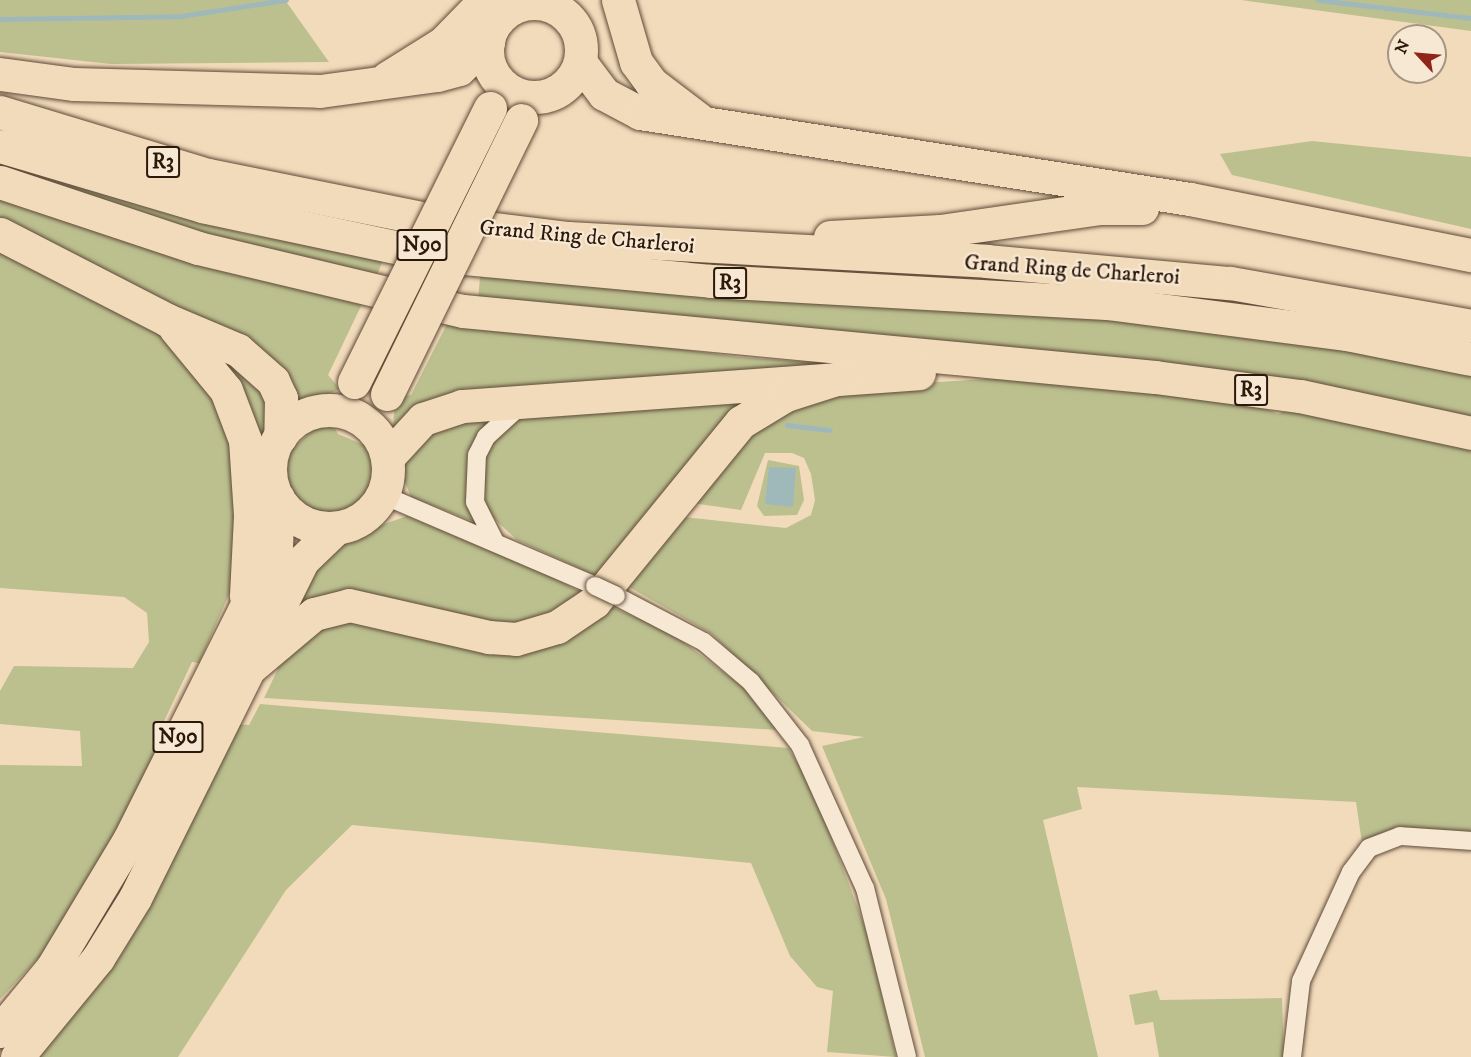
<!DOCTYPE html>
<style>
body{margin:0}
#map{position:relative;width:1471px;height:1057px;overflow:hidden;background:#f2dbbb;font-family:"IM FELL DW Pica",serif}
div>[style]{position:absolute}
.green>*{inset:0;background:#bcc08f}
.water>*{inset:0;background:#9fb9ba}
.stream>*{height:4.5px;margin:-2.25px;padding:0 2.25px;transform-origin:2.25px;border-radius:2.25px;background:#9fb9ba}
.roads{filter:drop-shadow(0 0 2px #5e4a38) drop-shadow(0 0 2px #5e4a38)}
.street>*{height:18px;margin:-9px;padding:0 9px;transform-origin:9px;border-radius:9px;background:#f7e8d3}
.highway>*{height:33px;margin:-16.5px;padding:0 16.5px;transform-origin:16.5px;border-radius:16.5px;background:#f2dbbb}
.highway>.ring{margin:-16.5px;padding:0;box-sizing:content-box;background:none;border:33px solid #f2dbbb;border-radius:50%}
.bridges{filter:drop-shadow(0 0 2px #5e4a38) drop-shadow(0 0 2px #5e4a38)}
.street-bridge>*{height:18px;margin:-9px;padding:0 9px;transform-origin:9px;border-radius:9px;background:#f7e8d3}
.highway-bridge>*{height:33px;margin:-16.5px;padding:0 16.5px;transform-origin:16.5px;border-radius:16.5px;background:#f2dbbb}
span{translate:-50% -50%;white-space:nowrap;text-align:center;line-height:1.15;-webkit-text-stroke:4.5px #f7e8d3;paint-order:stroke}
.shield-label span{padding:2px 4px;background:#f7e8d3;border:2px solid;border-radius:4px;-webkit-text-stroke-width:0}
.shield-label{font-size:21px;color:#2c190c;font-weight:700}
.street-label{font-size:22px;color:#2c190c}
.north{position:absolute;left:1387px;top:24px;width:60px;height:60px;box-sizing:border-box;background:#f7e8d3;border:2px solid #a69583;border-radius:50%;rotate:296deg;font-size:16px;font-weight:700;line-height:24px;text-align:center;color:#2c190c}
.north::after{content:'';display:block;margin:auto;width:21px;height:27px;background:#8f2418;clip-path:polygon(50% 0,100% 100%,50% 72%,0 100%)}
</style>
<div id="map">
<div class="green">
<i style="clip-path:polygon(0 0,285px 0,329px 62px,111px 64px,0 52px)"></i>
<i style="clip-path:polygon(1241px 0,1471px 0,1471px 31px)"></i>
<i style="clip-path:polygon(1312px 141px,1471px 157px,1471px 229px,1232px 175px,1220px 154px)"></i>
<i style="clip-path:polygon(0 164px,245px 234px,384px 258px,373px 284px,0 174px)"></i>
<i style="clip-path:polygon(0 193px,208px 262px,362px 304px,328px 375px,340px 389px,287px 412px,282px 386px,0 226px)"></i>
<i style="clip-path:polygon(0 241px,177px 339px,210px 378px,241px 473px,230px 592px,199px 663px,192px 662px,164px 721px,173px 722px,104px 864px,46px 950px,0 999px,0 765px,82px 766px,80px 731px,0 724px,0 691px,14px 666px,133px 668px,149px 642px,147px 613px,124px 597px,0 588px)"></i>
<i style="clip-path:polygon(480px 277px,808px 303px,1164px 319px,1471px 373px,1471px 430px,985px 344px,665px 323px,478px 301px)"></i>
<i style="clip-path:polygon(450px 318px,738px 357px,845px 365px,393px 430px,395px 397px,411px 395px)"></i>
<i style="clip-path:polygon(197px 335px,262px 387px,271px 427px,262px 443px,253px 485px)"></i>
<i style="clip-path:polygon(1018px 377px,1262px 407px,1278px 414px,1290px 409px,1471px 447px,1471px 846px,1362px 843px,1356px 802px,1077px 787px,1082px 809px,1043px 820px,1098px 1057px,925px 1057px,886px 899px,822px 746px,864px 737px,812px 731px,712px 634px,622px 583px,684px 517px,786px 528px,811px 515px,815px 500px,811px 474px,804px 458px,792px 453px,765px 453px,741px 510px,692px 503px,763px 418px,843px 388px)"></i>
<i style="clip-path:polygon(766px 393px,605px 580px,517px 540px,487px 512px,481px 466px,494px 437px,526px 413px)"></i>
<i style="clip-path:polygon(498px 406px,468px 464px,475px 522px,411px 497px,397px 462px,404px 445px)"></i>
<i style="clip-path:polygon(318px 425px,334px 426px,338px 434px,371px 448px,373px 483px,358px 506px,345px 513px,306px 511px,288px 490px,285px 456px)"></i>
<i style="clip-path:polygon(768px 460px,799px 466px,804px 500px,797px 515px,764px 516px,757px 506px)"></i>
<i style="clip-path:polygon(407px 516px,549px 575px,589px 597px,535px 630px,403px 607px,293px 621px,305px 568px,331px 543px)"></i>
<i style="clip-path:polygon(604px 604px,669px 631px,744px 688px,777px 730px,264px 698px,278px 669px,266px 667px,319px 623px,355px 614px,469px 638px)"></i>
<i style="clip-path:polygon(260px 704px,788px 748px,812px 786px,869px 938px,896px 1057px,827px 1052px,833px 991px,817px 987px,790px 956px,751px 863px,352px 825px,286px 890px,178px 1057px,28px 1057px,233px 724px,249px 725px)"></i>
<i style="clip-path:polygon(1157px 990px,1160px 1000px,1282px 998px,1284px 1057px,1159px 1057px,1153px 1022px,1135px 1025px,1129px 995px)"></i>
</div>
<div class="water">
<i style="clip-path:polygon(769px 467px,796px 468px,793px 507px,765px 504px)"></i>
</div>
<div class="stream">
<i style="left:1318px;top:0;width:154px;rotate:6.7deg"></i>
<i style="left:0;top:19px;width:181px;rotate:-0.9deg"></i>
<i style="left:181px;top:16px;width:106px;rotate:-8.7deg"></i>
<i style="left:787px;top:425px;width:43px;rotate:6.6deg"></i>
</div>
<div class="roads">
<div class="street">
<i style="left:383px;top:495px;width:231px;rotate:23.2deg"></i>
<i style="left:495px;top:542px;width:45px;rotate:-116.6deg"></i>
<i style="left:475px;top:502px;width:47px;rotate:-87.6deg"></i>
<i style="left:477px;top:455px;width:20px;rotate:-63deg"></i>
<i style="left:486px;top:437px;width:47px;rotate:-42.4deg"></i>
<i style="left:616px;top:596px;width:99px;rotate:27.6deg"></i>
<i style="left:704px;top:642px;width:62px;rotate:40.4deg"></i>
<i style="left:751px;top:682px;width:80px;rotate:52.1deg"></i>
<i style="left:800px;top:745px;width:157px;rotate:65.6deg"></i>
<i style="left:865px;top:888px;width:174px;rotate:76deg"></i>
<i style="left:1292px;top:1057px;width:77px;rotate:-83.2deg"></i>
<i style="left:1301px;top:981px;width:120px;rotate:-65.4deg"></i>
<i style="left:1351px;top:872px;width:30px;rotate:-53deg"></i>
<i style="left:1369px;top:848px;width:33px;rotate:-21deg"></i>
<i style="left:1400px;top:836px;width:71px;rotate:4deg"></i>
</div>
<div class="highway">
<i style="left:618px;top:0;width:65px;rotate:73.8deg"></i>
<i style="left:636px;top:62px;width:26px;rotate:54deg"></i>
<i style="left:651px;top:83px;width:61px;rotate:37.1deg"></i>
<i class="ring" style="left:487px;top:3px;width:61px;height:61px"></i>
<i style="left:580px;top:62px;width:40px;rotate:53deg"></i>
<i style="left:604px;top:94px;width:41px;rotate:27.8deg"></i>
<i style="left:640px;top:113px;width:557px;rotate:8.89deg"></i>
<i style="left:1190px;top:199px;width:287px;rotate:11.3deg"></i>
<i style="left:0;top:74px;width:75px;rotate:7.7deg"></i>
<i style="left:74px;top:84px;width:246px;rotate:1.6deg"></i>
<i style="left:320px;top:91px;width:118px;rotate:-7.8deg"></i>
<i style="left:437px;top:75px;width:23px;rotate:-15deg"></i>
<i style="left:459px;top:69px;width:40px;rotate:-43deg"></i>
<i style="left:387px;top:78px;width:66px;rotate:-32deg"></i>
<i style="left:443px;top:43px;width:60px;rotate:-45.7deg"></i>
<i style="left:0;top:112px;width:217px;rotate:16.9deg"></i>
<i style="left:208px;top:175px;width:244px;rotate:11.4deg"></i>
<i style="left:447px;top:223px;width:122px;rotate:7.1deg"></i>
<i style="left:568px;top:238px;width:419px;rotate:3.1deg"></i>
<i style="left:986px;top:261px;width:245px;rotate:5.2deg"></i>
<i style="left:1230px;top:283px;width:245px;rotate:10.1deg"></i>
<i style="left:0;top:146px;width:211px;rotate:16.5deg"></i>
<i style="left:202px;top:206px;width:235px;rotate:12deg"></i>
<i style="left:432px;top:255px;width:280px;rotate:5.3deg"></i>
<i style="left:711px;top:281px;width:397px;rotate:3.2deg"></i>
<i style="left:1107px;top:303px;width:242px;rotate:7.4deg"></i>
<i style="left:1347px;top:334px;width:126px;rotate:11.4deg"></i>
<i style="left:0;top:182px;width:209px;rotate:18.4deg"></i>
<i style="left:198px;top:248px;width:272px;rotate:13.4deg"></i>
<i style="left:463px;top:311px;width:695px;rotate:5.45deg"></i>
<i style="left:1155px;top:377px;width:146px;rotate:7.5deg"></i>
<i style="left:1300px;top:396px;width:175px;rotate:12.2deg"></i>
<i style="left:0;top:234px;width:188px;rotate:27.2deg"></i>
<i style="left:167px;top:320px;width:77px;rotate:22.9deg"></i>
<i style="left:238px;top:350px;width:47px;rotate:41.5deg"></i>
<i style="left:273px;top:381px;width:19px;rotate:65deg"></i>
<i style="left:281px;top:398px;width:39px;rotate:91deg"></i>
<i style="left:830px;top:237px;width:110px;rotate:-3.1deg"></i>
<i style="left:940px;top:231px;width:162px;rotate:-8.2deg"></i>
<i style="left:1100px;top:208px;width:42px"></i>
<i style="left:175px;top:328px;width:80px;rotate:50.6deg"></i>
<i style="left:226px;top:390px;width:53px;rotate:69.2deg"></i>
<i style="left:245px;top:440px;width:76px;rotate:86.2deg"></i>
<i style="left:250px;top:516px;width:80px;rotate:92.9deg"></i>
<i class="ring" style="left:270px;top:410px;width:85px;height:85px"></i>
<i style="left:387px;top:458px;width:53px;rotate:-47.3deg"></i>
<i style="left:423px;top:419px;width:41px;rotate:-18.4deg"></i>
<i style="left:462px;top:406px;width:458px;rotate:-4.1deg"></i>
<i style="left:251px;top:667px;width:82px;rotate:-40.1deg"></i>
<i style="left:314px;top:614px;width:36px;rotate:-14deg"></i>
<i style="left:349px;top:605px;width:144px;rotate:12.9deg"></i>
<i style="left:489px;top:637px;width:27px;rotate:4deg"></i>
<i style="left:516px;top:639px;width:43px;rotate:-16.3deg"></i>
<i style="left:557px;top:627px;width:45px;rotate:-34deg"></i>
<i style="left:594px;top:602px;width:232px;rotate:-50.8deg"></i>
<i style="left:741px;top:422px;width:52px;rotate:-31deg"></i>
<i style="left:786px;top:395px;width:59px;rotate:-17.8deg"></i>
<i style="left:0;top:1031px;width:82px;rotate:-50.5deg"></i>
<i style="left:52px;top:968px;width:149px;rotate:-59deg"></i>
<i style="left:129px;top:840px;width:328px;rotate:-63.4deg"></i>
<i style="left:276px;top:547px;width:49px;rotate:-87.7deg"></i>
<i style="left:17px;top:1057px;width:128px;rotate:-50.7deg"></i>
<i style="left:98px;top:958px;width:70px;rotate:-58.3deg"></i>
<i style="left:135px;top:898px;width:376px;rotate:-63.6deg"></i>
<i style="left:302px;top:561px;width:47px;rotate:-44.1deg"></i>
</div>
</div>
<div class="bridges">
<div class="street-bridge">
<i style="left:595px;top:586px;width:23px;rotate:25deg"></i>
</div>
<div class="highway-bridge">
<i style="left:354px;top:382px;width:306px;rotate:-63.6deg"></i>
<i style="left:387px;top:394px;width:305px;rotate:-63.9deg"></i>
</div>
</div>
<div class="shield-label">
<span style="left:163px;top:162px">R3</span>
<span style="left:422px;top:245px">N90</span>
<span style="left:730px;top:283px">R3</span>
<span style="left:1251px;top:390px">R3</span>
<span style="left:178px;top:737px">N90</span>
</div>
<div class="street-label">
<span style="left:587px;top:237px;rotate:5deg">Grand Ring de Charleroi</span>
<span style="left:1072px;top:270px;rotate:4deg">Grand Ring de Charleroi</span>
</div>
<div class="north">N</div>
</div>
